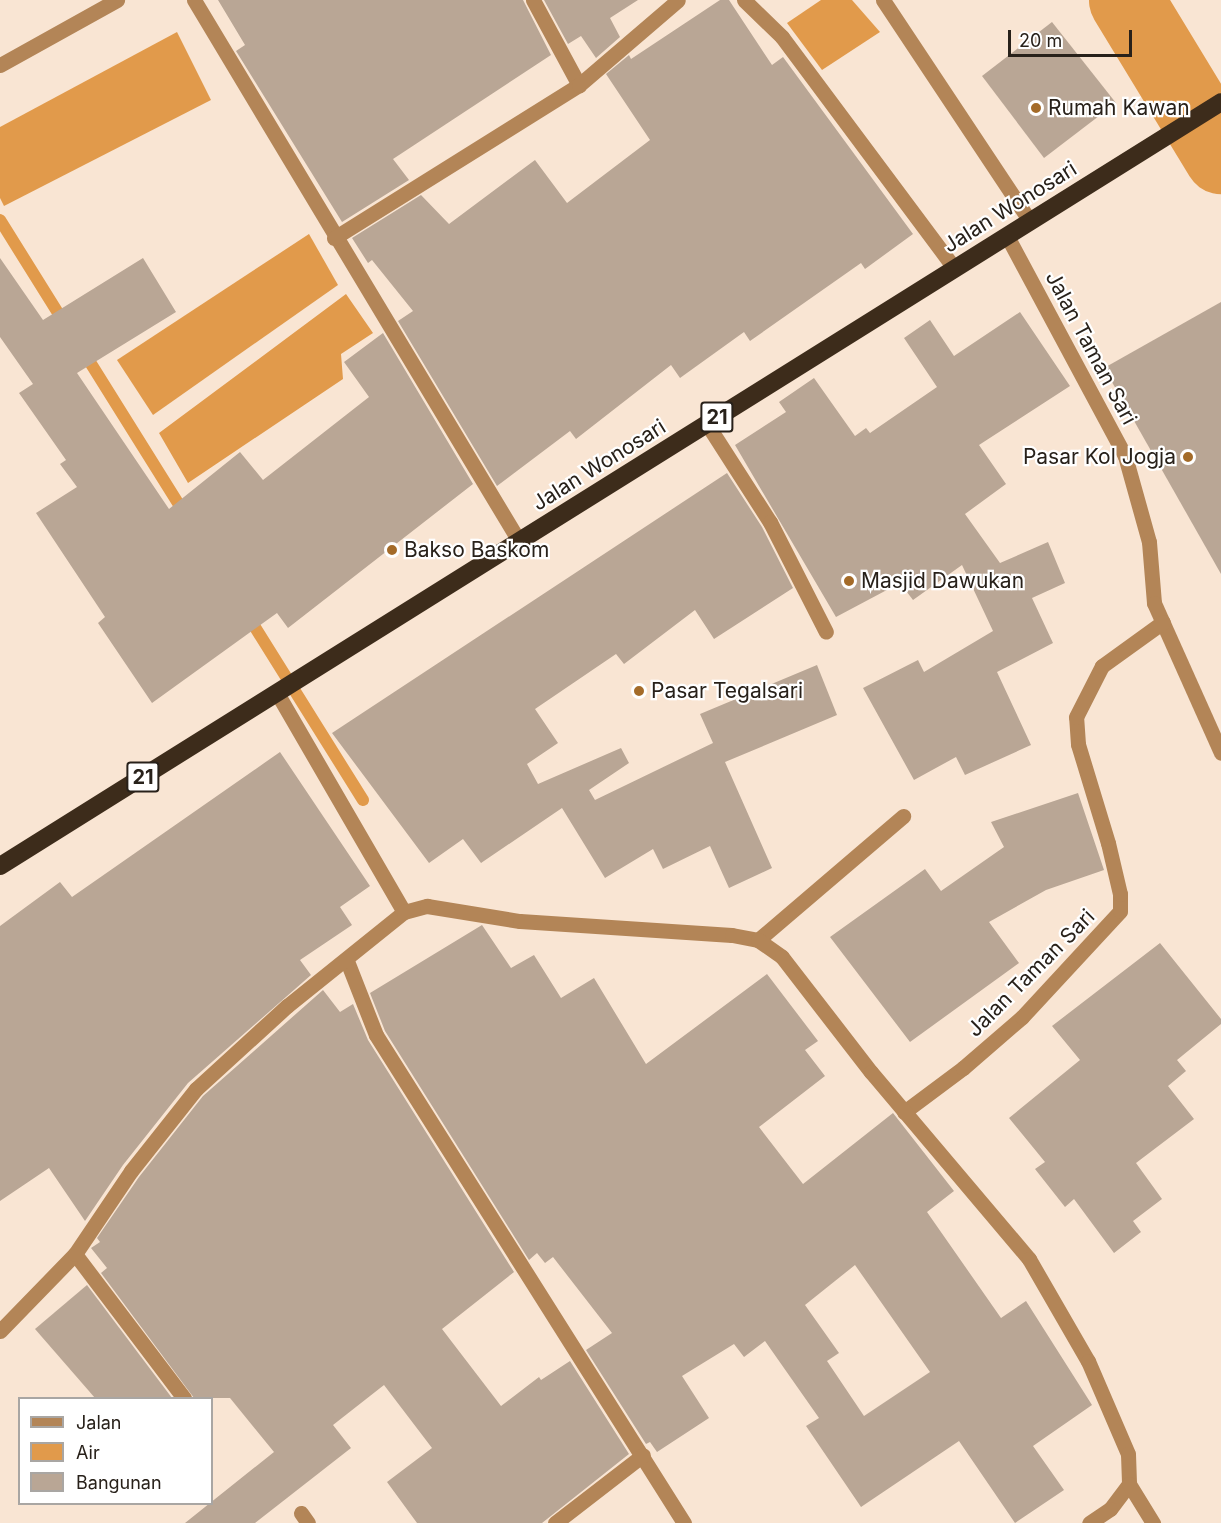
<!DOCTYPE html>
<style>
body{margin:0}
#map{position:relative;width:1221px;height:1523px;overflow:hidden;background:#f9e5d3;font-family:Inter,sans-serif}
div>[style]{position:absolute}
.water>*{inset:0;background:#e19a4b}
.stream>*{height:12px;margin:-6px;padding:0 6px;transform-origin:6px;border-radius:6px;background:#e19a4b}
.river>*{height:75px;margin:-37.5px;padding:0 37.5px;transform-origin:37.5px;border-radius:37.5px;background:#e19a4b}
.building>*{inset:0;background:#b9a695}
.minor>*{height:15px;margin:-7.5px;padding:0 7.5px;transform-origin:7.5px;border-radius:7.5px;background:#b38557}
.highway>*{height:18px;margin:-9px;padding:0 9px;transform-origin:9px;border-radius:9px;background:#3d2c1b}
.dots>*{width:16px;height:16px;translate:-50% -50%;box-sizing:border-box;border:3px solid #fff;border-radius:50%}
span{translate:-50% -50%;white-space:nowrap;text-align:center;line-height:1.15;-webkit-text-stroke:4.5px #fff;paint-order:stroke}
.shield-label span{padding:2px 4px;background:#fff;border:2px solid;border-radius:4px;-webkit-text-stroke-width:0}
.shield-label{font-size:20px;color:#28211a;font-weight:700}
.poi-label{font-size:21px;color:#28211a}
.left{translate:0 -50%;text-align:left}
.right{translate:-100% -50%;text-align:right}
.street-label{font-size:21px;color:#28211a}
.legend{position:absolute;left:18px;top:1397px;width:195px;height:108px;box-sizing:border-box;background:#fff;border:2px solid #a9a6a3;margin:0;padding:8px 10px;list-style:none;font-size:18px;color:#28211a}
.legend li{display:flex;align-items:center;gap:12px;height:30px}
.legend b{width:30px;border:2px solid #a9a6a3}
.scale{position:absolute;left:1008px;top:30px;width:124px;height:27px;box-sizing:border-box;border:3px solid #28211a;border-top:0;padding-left:8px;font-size:18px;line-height:21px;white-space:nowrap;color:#28211a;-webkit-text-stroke:4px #fff;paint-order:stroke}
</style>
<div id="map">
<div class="water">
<i style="clip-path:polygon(821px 0,852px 0,880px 32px,822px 70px,787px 23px)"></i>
<i style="clip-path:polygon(177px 32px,211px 100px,4px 206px,0 198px,0 127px)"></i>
<i style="clip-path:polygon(309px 234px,338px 285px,153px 415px,117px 360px)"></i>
<i style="clip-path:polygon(346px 294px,373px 333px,341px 354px,343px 379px,188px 483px,159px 433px)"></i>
</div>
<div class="stream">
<i style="left:0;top:220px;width:123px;rotate:58deg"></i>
<i style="left:83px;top:351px;width:192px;rotate:58deg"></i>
<i style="left:248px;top:616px;width:217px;rotate:58deg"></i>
</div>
<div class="river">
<i style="left:1126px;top:0;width:183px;rotate:58.7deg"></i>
</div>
<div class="building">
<i style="clip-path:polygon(218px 0,523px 0,551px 55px,393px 159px,409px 180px,342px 222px,236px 51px,245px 45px)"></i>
<i style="clip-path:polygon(544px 0,638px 0,610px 18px,620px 37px,596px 58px,581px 36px,568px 44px)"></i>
<i style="clip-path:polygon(720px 0,729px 0,772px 65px,783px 57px,913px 234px,865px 269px,861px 263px,750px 341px,744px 332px,680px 378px,671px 365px,576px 439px,570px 431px,497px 486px,398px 321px,413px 311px,372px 260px,368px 263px,352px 238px,421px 195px,449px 224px,535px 160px,567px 203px,650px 140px,606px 74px,629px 55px,631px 59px)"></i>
<i style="clip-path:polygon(1052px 22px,1116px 103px,1044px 158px,982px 76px)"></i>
<i style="clip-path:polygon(0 258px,43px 320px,143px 258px,176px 312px,77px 373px,169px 509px,240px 452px,263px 480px,369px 397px,344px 362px,383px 333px,473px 484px,288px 628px,277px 613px,152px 703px,98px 623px,105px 617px,36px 513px,77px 487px,60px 464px,66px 460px,19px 393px,33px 384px,0 337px)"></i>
<i style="clip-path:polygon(1221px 302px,1221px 574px,1104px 368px)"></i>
<i style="clip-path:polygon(1020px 312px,1070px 386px,979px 445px,1006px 484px,965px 514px,1000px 563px,1048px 542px,1065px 583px,1032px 598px,1053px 643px,997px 672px,1031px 745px,965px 775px,956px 757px,914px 780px,863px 688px,918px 660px,924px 672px,993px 631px,962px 565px,913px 600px,900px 583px,836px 617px,735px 445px,786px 412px,779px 402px,814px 378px,855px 436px,866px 428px,870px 433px,937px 387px,904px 338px,930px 320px,954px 356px)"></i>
<i style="clip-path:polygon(727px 473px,762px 527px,793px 588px,714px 639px,695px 610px,624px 664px,616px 654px,535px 709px,558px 743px,527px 764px,538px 784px,621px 748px,629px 763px,589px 790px,595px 800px,713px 743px,700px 714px,817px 665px,837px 715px,725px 762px,772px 868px,729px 888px,710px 846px,663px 869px,653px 849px,605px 878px,562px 808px,481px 863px,463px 839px,429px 863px,332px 733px)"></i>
<i style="clip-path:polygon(280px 752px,370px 886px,340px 907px,352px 925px,300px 960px,311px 975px,188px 1083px,123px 1165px,85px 1221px,49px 1168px,0 1201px,0 926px,60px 882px,72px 897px)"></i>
<i style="clip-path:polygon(1078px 793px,1104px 870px,1046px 890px,989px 922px,1019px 963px,910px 1042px,830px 937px,925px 869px,941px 891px,1004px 847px,991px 822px)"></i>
<i style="clip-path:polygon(evenodd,482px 925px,511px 968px,534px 955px,561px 998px,594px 978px,646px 1064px,767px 974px,818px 1041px,805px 1050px,825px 1076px,759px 1127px,803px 1184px,893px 1113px,954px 1191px,927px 1212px,1001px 1318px,1026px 1301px,1092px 1405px,1033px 1446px,1064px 1490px,1015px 1523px,959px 1441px,861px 1507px,806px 1426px,819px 1418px,765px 1341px,744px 1357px,734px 1344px,682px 1376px,709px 1418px,657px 1452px,650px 1442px,646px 1444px,586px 1350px,612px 1333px,553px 1257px,545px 1263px,537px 1253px,529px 1260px,385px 1031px,370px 993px,482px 925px,855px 1265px,930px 1372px,864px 1416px,827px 1361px,839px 1353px,805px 1305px,855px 1265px)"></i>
<i style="clip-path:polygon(1160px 943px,1221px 1019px,1221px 1024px,1177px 1060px,1186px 1071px,1168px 1086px,1194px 1119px,1136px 1163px,1162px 1199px,1133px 1221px,1141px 1232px,1114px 1253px,1074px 1199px,1065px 1207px,1035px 1169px,1045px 1162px,1009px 1118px,1080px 1060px,1052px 1026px)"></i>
<i style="clip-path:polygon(323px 990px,340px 1012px,353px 1004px,368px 1040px,514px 1272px,442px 1329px,501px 1406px,539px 1377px,541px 1380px,570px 1361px,629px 1454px,542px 1523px,417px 1523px,387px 1482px,432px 1448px,384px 1385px,333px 1425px,351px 1448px,255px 1523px,185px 1523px,274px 1452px,230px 1398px,194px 1398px,101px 1273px,107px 1268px,91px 1248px,100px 1242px,97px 1238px,139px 1177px,203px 1096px)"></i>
<i style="clip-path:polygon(87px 1285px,172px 1398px,95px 1398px,35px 1329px)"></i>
</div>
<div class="minor">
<i style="left:194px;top:0;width:631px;rotate:59.01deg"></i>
<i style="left:533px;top:0;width:97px;rotate:61.6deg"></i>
<i style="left:744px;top:0;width:53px;rotate:44.2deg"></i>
<i style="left:782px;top:37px;width:288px;rotate:53.3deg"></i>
<i style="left:883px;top:0;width:265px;rotate:56.4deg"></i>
<i style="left:0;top:65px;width:134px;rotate:-29.1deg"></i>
<i style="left:1007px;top:236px;width:250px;rotate:61.8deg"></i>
<i style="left:1125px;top:456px;width:89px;rotate:74.4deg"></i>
<i style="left:1149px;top:542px;width:61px;rotate:85.3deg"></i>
<i style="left:1154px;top:603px;width:164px;rotate:65.9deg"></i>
<i style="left:334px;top:238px;width:289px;rotate:-32deg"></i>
<i style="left:579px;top:85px;width:130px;rotate:-40.6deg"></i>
<i style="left:707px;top:424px;width:117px;rotate:57.3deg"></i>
<i style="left:770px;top:522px;width:123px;rotate:63deg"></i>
<i style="left:277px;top:693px;width:253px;rotate:59.9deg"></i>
<i style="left:758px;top:940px;width:191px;rotate:-40.5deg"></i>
<i style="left:347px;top:961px;width:79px;rotate:68.6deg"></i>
<i style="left:376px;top:1035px;width:577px;rotate:57.74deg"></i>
<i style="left:904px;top:1112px;width:74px;rotate:-36.7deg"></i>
<i style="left:963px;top:1068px;width:78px;rotate:-40.8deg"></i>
<i style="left:1022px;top:1017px;width:144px;rotate:-47.2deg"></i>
<i style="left:1120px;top:911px;width:17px;rotate:-90deg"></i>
<i style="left:1120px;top:894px;width:52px;rotate:-103.2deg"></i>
<i style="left:1108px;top:843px;width:103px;rotate:-106.9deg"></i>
<i style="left:1078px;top:744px;width:27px;rotate:-94deg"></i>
<i style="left:1076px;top:717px;width:57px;rotate:-63deg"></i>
<i style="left:1102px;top:666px;width:75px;rotate:-35.8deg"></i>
<i style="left:75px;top:1254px;width:181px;rotate:52.9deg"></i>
<i style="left:0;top:1331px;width:107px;rotate:-45.8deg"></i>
<i style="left:75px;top:1254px;width:100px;rotate:-56deg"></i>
<i style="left:131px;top:1171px;width:105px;rotate:-51.6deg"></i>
<i style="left:196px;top:1089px;width:123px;rotate:-42.4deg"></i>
<i style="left:287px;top:1006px;width:150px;rotate:-38.8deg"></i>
<i style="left:404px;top:912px;width:24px;rotate:-15deg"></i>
<i style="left:427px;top:906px;width:94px;rotate:9.2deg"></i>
<i style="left:520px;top:921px;width:212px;rotate:3.8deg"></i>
<i style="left:732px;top:935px;width:26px;rotate:11deg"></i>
<i style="left:758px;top:940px;width:29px;rotate:35deg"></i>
<i style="left:782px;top:957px;width:145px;rotate:52.3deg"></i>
<i style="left:871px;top:1072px;width:245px;rotate:49.8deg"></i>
<i style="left:1029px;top:1259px;width:118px;rotate:60deg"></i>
<i style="left:1088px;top:1361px;width:101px;rotate:66.7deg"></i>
<i style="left:1128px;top:1454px;width:30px;rotate:88deg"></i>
<i style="left:1129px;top:1484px;width:31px;rotate:127deg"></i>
<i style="left:1110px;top:1509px;width:25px;rotate:146deg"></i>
<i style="left:1129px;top:1484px;width:46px;rotate:58.4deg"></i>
<i style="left:301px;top:1513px;width:12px;rotate:55deg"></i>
<i style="left:555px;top:1523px;width:111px;rotate:-37.7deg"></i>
</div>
<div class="highway">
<i style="left:0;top:866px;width:1440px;rotate:-32.03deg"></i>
</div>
<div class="dots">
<i style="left:1036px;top:108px;background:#a46b29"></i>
<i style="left:1188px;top:457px;background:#a46b29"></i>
<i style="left:392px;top:550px;background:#a46b29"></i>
<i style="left:849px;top:581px;background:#a46b29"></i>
<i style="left:639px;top:691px;background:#a46b29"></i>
</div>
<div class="shield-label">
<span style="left:717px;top:417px">21</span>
<span style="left:143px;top:777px">21</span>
</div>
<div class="poi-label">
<span class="left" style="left:1048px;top:108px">Rumah Kawan</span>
<span class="right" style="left:1176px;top:457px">Pasar Kol Jogja</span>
<span class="left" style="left:404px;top:550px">Bakso Baskom</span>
<span class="left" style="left:861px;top:581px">Masjid Dawukan</span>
<span class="left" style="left:651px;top:691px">Pasar Tegalsari</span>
</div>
<div class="street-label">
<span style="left:1010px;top:207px;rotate:-32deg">Jalan Wonosari</span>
<span style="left:1091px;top:348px;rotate:62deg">Jalan Taman Sari</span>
<span style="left:599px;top:465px;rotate:-32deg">Jalan Wonosari</span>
<span style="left:1031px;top:973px;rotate:-45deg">Jalan Taman Sari</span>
</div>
<ul class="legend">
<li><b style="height:8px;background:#b38557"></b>Jalan</li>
<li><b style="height:16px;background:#e19a4b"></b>Air</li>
<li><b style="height:16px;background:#b9a695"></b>Bangunan</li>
</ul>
<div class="scale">20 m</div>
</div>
